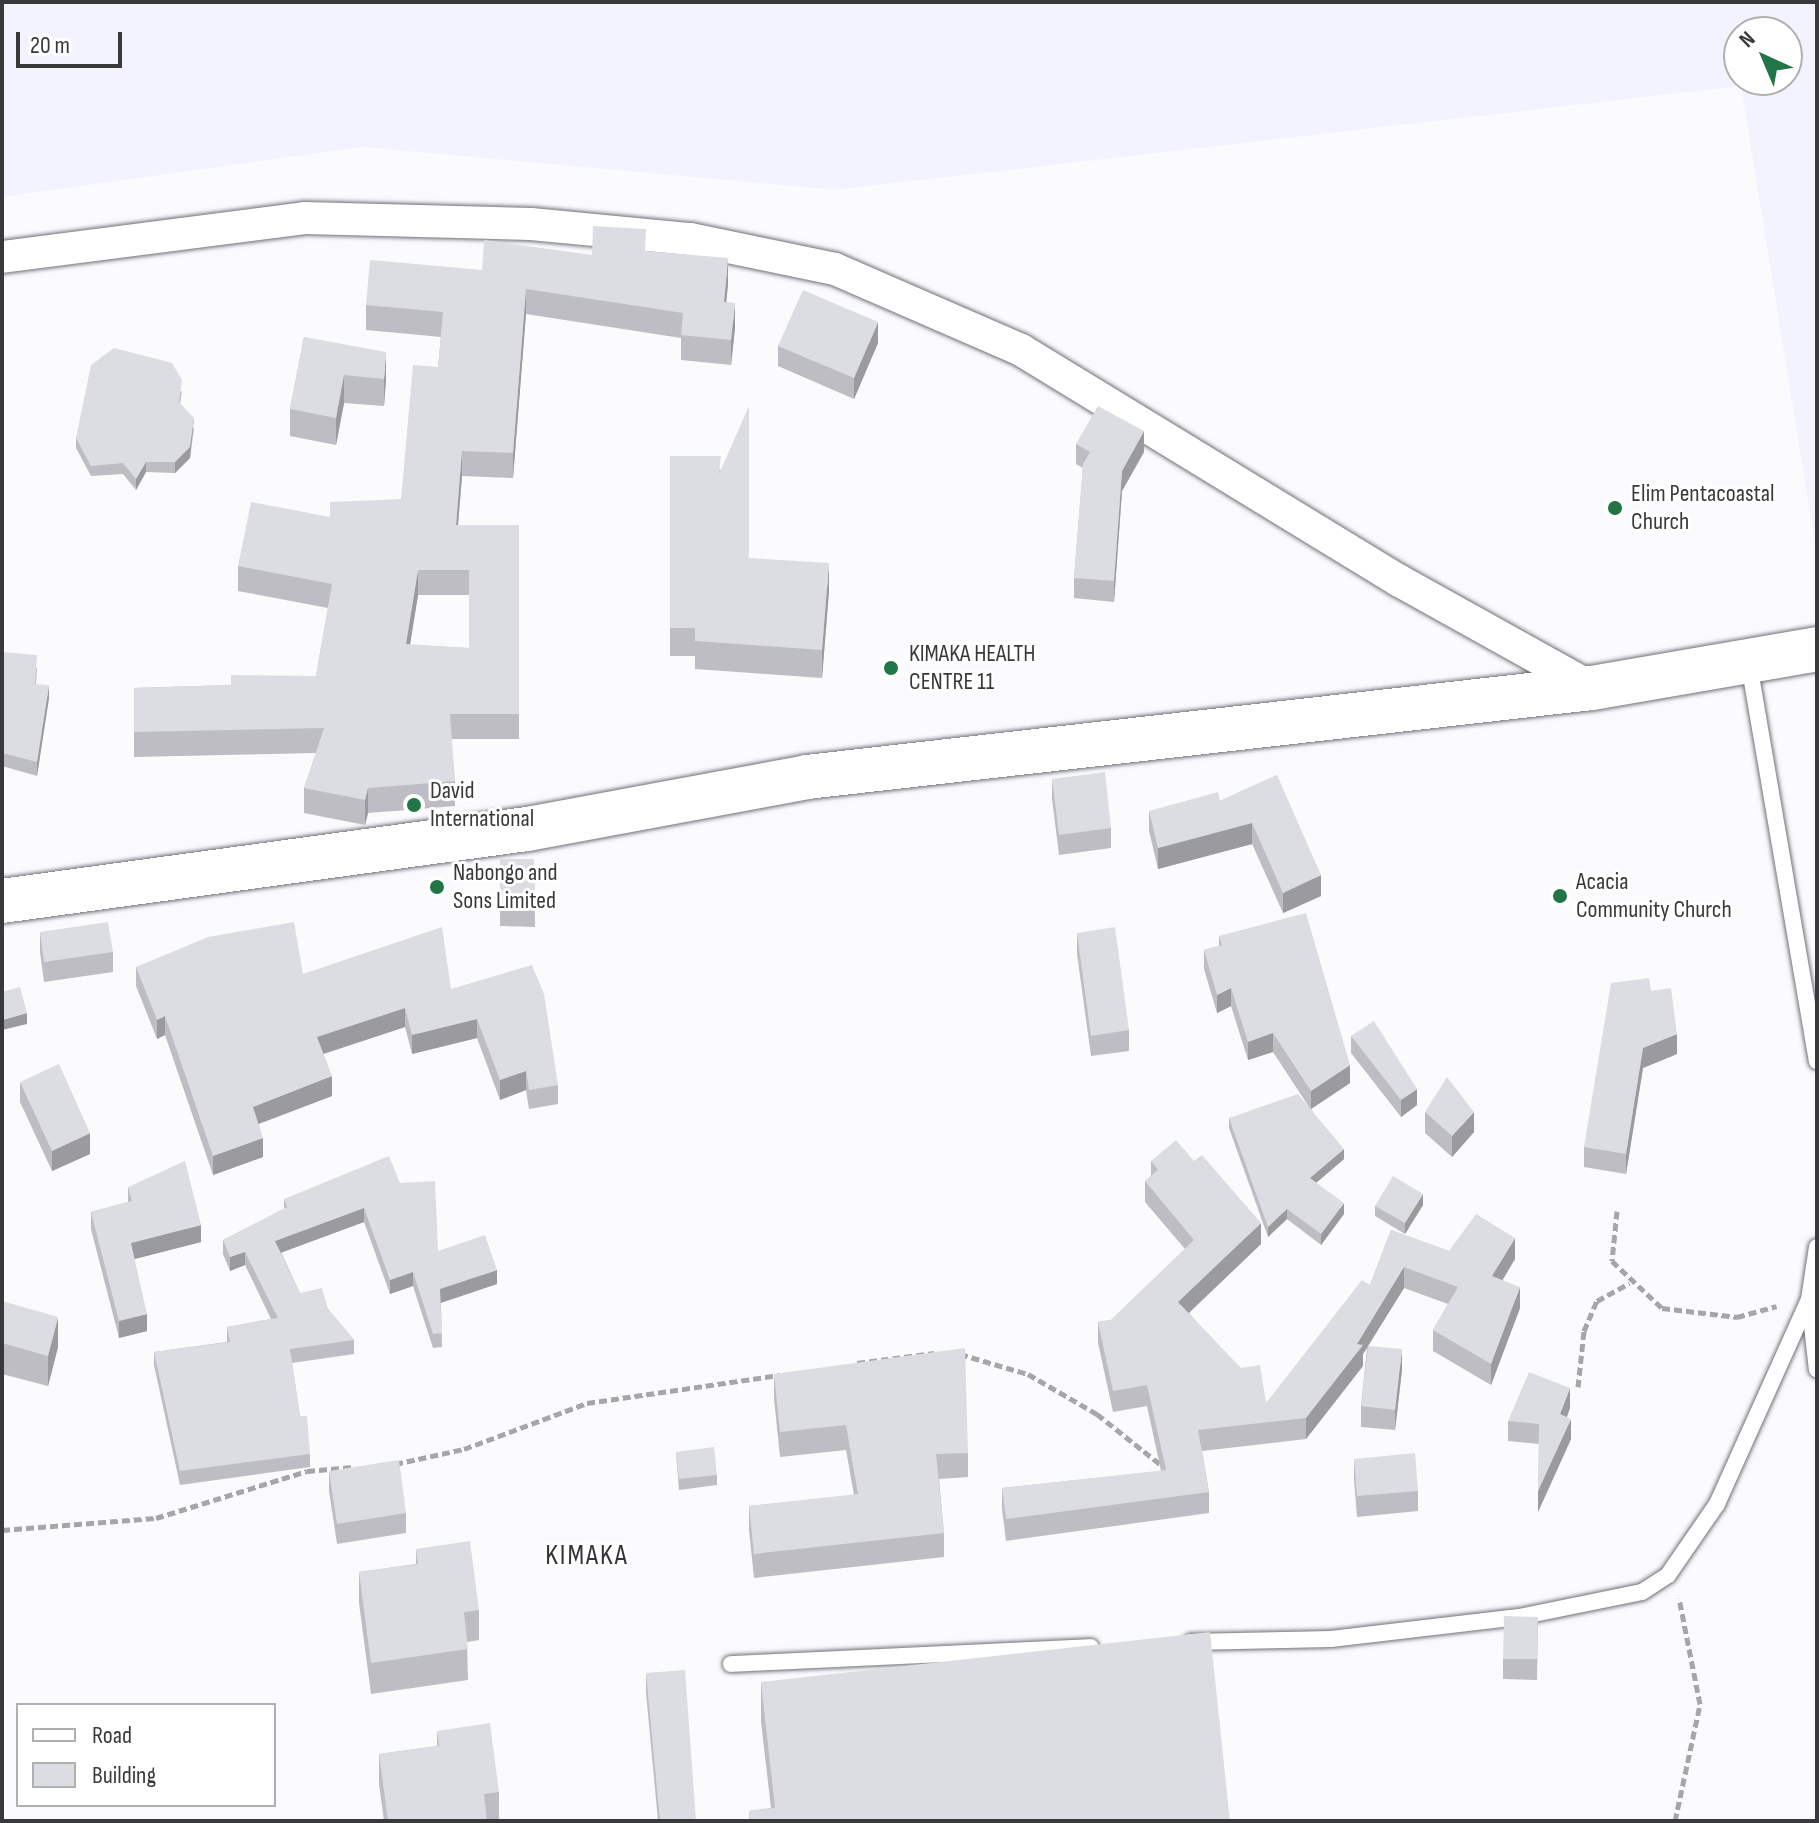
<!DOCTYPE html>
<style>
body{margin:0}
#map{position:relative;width:1819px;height:1823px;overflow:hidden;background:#fbfbfe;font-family:"Sofia Sans Condensed",sans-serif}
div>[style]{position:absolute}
.built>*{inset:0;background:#f3f3ff}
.path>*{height:5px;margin-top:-2.5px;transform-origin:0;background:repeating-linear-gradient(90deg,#a6a6a9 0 8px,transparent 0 12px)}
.roads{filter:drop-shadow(0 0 2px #707077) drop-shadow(0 0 2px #707077)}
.service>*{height:16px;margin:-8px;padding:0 8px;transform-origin:8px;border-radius:8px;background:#fff}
.minor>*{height:32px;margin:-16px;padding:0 16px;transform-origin:16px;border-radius:16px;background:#fff}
.secondary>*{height:44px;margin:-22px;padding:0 22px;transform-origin:22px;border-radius:22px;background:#fff}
.wall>*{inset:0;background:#bdbdc3}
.shaded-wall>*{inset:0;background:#9a9a9f}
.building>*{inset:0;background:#dcdce3}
.dots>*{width:22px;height:22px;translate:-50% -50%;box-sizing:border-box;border:4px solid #fff;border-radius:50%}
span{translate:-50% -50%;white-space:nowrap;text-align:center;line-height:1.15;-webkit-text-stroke:6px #fff;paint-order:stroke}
.poi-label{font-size:24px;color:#39393c}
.left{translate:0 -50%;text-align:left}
.quarter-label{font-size:28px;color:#323237;letter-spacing:2px}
.frame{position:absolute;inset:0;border:4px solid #39393c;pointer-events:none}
.legend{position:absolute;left:16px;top:1703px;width:260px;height:104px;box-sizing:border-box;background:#fff;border:2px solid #b0b0b1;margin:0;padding:10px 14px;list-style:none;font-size:24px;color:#39393c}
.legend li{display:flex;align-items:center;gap:16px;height:40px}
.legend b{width:40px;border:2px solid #b0b0b1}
.north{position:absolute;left:1723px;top:16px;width:80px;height:80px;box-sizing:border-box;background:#fff;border:2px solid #b0b0b1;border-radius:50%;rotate:316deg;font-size:22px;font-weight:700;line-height:32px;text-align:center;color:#39393c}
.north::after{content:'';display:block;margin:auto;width:28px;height:36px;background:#227547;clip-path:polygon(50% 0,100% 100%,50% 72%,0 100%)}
.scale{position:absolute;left:16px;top:32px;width:106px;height:36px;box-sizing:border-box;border:4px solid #39393c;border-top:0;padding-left:10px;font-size:24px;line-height:28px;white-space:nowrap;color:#39393c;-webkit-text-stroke:6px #fff;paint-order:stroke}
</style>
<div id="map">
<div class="built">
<i style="clip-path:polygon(evenodd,2px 2px,1817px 2px,1817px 556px,1741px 86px,835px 190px,362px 147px,2px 197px,2px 2px,1739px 32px,1787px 32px,1787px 80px,1739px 80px,1739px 32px)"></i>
</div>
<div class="path">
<i style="left:1617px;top:1211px;width:50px;rotate:95.7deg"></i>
<i style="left:1612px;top:1261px;width:69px;rotate:43.2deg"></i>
<i style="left:1662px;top:1308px;width:76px;rotate:6.8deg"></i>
<i style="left:1737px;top:1317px;width:41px;rotate:-15.4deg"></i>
<i style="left:960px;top:1354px;width:71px;rotate:16.4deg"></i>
<i style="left:1028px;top:1374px;width:80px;rotate:30.1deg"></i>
<i style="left:1097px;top:1414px;width:87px;rotate:38.5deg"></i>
<i style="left:857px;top:1363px;width:78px;rotate:-7.4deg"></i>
<i style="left:1578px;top:1387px;width:56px;rotate:-83.9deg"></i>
<i style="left:1584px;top:1331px;width:33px;rotate:-67deg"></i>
<i style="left:1597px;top:1301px;width:37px;rotate:-29deg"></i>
<i style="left:395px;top:1464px;width:71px;rotate:-12.3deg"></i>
<i style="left:464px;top:1449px;width:131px;rotate:-20.5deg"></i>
<i style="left:587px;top:1403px;width:195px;rotate:-8.3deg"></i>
<i style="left:2px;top:1530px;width:154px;rotate:-4.5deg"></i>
<i style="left:156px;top:1518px;width:158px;rotate:-17.3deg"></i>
<i style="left:307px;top:1471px;width:46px;rotate:-5deg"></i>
<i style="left:1675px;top:1821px;width:120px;rotate:-77.9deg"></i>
<i style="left:1700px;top:1704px;width:108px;rotate:-101.2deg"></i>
</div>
<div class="roads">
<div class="service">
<i style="left:1749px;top:664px;width:403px;rotate:80.3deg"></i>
<i style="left:1817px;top:1247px;width:53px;rotate:98.7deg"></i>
<i style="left:1809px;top:1299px;width:71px;rotate:83.6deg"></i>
<i style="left:1191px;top:1642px;width:140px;rotate:-1.2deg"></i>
<i style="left:1331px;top:1639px;width:189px;rotate:-6.7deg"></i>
<i style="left:1519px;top:1617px;width:126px;rotate:-11.5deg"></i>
<i style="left:1642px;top:1592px;width:31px;rotate:-33deg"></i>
<i style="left:1668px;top:1575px;width:86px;rotate:-55.4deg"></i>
<i style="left:1717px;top:1504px;width:225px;rotate:-65.8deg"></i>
<i style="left:731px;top:1664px;width:360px;rotate:-2.7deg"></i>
</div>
<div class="minor">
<i style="left:2px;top:257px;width:305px;rotate:-7.3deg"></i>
<i style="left:305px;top:218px;width:226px;rotate:1.5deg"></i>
<i style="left:531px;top:224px;width:160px;rotate:5.4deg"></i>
<i style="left:690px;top:239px;width:148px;rotate:11.7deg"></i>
<i style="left:835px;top:269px;width:203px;rotate:23.5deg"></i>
<i style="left:1021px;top:350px;width:442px;rotate:31.4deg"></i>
<i style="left:1398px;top:580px;width:222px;rotate:29.1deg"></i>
</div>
<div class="secondary">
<i style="left:2px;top:901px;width:530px;rotate:-7.81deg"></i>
<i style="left:527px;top:829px;width:285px;rotate:-10.5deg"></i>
<i style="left:807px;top:777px;width:790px;rotate:-6.47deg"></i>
<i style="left:1592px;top:688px;width:228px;rotate:-9.8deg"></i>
</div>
</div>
<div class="wall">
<i style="clip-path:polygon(evenodd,646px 251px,728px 284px,726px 302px,735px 328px,731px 365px,681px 360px,681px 338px,526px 314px,513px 478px,462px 476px,458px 525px,519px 525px,519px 739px,451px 739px,455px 781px,455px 806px,368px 813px,365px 825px,304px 813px,304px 788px,316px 753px,134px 757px,134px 688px,231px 685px,316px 676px,328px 608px,238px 591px,238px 566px,330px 517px,401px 499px,438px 367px,441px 337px,366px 330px,366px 305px,482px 270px,592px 255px,646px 251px,418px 595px,469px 595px,469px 648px,410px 645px,418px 595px)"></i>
<i style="clip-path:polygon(304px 337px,386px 379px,384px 406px,344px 403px,336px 445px,290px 436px,290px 409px)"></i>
<i style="clip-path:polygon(878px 343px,854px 399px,778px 366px,778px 346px)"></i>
<i style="clip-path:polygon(182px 391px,180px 404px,194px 429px,190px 458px,175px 473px,146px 472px,136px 490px,123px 474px,91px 476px,76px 448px,76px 438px)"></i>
<i style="clip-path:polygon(1076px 444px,1144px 452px,1122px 491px,1114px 602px,1074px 598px,1074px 578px,1083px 468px,1076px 464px)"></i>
<i style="clip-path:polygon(670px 456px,721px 470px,749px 558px,829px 591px,822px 678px,695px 669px,695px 656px,670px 656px)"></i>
<i style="clip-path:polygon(2px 652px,37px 668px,36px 684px,49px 698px,37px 776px,2px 766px)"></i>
<i style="clip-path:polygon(1277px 775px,1321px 896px,1283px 913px,1252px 844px,1158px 869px,1149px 831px,1149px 811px,1220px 801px)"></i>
<i style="clip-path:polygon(1052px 779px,1111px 828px,1111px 848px,1059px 855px,1052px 799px)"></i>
<i style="clip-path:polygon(500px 859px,534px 859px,535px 927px,500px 926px)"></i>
<i style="clip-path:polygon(40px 932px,113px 952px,113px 972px,44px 982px,40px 952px)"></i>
<i style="clip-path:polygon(1077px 933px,1129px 1030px,1129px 1051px,1091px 1056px,1077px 954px)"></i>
<i style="clip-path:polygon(1219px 936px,1350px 1083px,1311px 1109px,1344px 1159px,1316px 1183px,1344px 1214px,1321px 1245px,1287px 1219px,1268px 1237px,1229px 1128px,1229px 1118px,1309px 1107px,1273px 1052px,1248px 1060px,1231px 1006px,1217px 1013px,1204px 969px,1204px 950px,1219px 946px)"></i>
<i style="clip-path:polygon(136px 967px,303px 974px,451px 989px,558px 1085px,558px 1104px,529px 1109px,526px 1090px,500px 1100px,477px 1038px,412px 1054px,405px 1027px,323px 1054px,332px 1096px,259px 1124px,263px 1157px,213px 1175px,165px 1035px,157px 1039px,136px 986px)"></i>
<i style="clip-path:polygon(1651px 991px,1677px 1054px,1643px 1068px,1626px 1174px,1584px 1167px,1584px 1147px)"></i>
<i style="clip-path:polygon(1351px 1036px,1417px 1105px,1401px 1117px,1351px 1053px)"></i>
<i style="clip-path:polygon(20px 1082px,90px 1154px,52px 1171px,20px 1102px)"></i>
<i style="clip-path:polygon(1425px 1112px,1474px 1132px,1452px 1157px,1425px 1133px)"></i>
<i style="clip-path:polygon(1151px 1161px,1261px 1244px,1189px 1313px,1266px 1403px,1370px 1285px,1391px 1230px,1449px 1251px,1515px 1259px,1502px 1280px,1520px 1308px,1491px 1385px,1433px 1351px,1433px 1330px,1448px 1304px,1404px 1288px,1368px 1346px,1402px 1370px,1395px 1430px,1361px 1427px,1361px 1406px,1367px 1348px,1363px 1354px,1363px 1366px,1306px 1439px,1202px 1451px,1209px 1492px,1209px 1513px,1006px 1541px,1002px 1509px,1002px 1488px,1161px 1471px,1147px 1406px,1113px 1412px,1098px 1343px,1098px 1322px,1111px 1320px,1185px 1249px,1145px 1202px,1145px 1181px,1151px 1176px)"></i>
<i style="clip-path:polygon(400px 1183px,438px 1251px,497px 1284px,441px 1303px,442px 1347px,433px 1348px,413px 1286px,390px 1294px,364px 1222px,281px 1252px,300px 1293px,328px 1309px,354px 1340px,354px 1354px,292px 1363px,300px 1416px,310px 1454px,310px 1467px,180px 1485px,154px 1365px,154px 1352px,227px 1342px,227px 1327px,271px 1319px,245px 1265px,230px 1271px,223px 1254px,223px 1240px,284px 1209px,284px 1199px)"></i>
<i style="clip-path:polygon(128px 1187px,201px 1242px,134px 1259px,147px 1331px,119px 1338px,91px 1229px,91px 1212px,128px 1202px)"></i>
<i style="clip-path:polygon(1423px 1205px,1405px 1234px,1375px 1216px,1375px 1206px)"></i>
<i style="clip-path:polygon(2px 1301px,58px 1347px,48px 1386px,2px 1374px)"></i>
<i style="clip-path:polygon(774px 1374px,968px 1453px,968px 1477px,939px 1479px,944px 1533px,944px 1557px,754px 1578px,749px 1530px,749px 1506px,854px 1495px,846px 1450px,780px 1457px,774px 1399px)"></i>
<i style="clip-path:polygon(1570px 1408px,1567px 1417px,1571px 1439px,1538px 1512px,1539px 1444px,1508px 1441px,1508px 1421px)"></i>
<i style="clip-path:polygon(676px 1452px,717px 1475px,717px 1485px,679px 1490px)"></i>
<i style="clip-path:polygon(1354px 1459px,1418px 1491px,1418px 1511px,1357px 1517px,1354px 1479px)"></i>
<i style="clip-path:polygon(329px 1471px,406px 1513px,406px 1533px,337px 1544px,329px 1491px)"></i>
<i style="clip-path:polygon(416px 1549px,479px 1610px,479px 1640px,467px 1642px,468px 1680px,371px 1694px,359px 1603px,359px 1572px,416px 1564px)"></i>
<i style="clip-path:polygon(1538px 1617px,1537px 1680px,1503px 1679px,1503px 1659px)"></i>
<i style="clip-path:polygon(646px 1673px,696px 1821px,658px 1821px,646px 1693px)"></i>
<i style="clip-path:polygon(761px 1682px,1230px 1821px,749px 1821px,749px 1811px,771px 1808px,761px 1722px)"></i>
<i style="clip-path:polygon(437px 1731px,499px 1792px,499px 1821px,384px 1821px,379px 1784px,379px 1754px,437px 1746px)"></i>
</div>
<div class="shaded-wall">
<i style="clip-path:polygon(728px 258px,728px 284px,724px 327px,724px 302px)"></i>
<i style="clip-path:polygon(526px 289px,526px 314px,513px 478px,513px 453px)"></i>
<i style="clip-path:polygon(735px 303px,735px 328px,731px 365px,731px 340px)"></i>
<i style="clip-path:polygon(878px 322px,878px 343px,854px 399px,854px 378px)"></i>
<i style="clip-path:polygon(386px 352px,386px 379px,384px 406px,384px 379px)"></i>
<i style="clip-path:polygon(344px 375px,344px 403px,336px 445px,336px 418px)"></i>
<i style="clip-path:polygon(194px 418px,190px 458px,175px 473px,175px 462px)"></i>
<i style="clip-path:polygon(1144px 431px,1144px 452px,1122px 491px,1114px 602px,1114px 581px,1122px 471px)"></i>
<i style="clip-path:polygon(462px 451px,462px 476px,456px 550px,456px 525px)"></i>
<i style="clip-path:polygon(146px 462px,146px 472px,136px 490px,136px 479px)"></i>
<i style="clip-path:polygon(829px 563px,829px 591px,822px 678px,822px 650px)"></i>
<i style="clip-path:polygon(418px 570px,418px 595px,406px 669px,406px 644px)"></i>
<i style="clip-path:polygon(49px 685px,49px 698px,37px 776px,37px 762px)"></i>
<i style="clip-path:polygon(368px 788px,368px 813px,365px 825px,365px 800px)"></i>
<i style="clip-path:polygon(1252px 823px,1252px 844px,1158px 869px,1158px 848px)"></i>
<i style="clip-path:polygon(1321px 875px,1321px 896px,1283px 913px,1283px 893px)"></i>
<i style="clip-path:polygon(1231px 988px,1231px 1006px,1217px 1013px,1217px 995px)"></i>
<i style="clip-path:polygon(405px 1008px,405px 1027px,317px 1056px,317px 1037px)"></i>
<i style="clip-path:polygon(27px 1013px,27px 1024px,2px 1030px,2px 1020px)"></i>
<i style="clip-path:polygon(165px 1016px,165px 1035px,157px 1039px,157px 1020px)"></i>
<i style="clip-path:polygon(477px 1019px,477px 1038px,412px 1054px,412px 1035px)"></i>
<i style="clip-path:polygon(1273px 1033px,1273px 1052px,1248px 1060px,1248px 1042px)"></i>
<i style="clip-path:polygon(1677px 1034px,1677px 1054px,1643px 1068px,1626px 1174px,1626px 1154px,1643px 1048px)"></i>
<i style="clip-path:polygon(1350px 1065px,1350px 1083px,1311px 1109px,1311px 1091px)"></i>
<i style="clip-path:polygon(526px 1071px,526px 1090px,500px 1100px,500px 1080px)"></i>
<i style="clip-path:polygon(332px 1076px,332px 1096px,253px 1126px,253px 1107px)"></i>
<i style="clip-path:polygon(1417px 1089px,1417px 1105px,1401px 1117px,1401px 1100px)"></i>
<i style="clip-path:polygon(1474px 1112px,1474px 1132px,1452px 1157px,1452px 1136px)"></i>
<i style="clip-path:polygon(90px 1133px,90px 1154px,52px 1171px,52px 1151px)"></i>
<i style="clip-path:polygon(263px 1138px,263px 1157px,213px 1175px,213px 1156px)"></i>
<i style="clip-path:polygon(1344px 1149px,1344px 1159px,1310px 1188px,1310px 1178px)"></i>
<i style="clip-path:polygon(1423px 1194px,1423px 1205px,1405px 1234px,1405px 1223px)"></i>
<i style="clip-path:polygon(1344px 1203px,1344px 1214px,1321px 1245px,1321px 1234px)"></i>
<i style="clip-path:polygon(364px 1208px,364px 1222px,275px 1255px,275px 1241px)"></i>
<i style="clip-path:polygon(1287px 1209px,1287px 1219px,1268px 1237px,1268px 1227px)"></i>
<i style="clip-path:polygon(1261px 1223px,1261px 1244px,1178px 1323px,1178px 1302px)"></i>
<i style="clip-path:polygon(201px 1225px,201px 1242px,131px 1260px,131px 1243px)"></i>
<i style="clip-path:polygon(1515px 1238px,1515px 1259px,1492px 1298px,1492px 1276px)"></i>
<i style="clip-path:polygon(245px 1252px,245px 1265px,230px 1271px,230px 1257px)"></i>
<i style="clip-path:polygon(1404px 1267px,1404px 1288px,1363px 1354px,1363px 1366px,1306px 1439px,1306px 1418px,1357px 1344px)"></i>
<i style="clip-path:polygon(497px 1270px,497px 1284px,440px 1303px,440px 1289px)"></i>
<i style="clip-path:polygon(413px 1272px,413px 1286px,390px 1294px,390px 1280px)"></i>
<i style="clip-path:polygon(1520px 1287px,1520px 1308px,1491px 1385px,1491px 1364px)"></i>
<i style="clip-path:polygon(147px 1314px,147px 1331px,119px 1338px,119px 1321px)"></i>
<i style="clip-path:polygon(58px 1317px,58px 1347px,48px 1386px,48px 1356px)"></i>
<i style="clip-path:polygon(1402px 1349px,1402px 1370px,1395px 1430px,1395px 1410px)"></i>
<i style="clip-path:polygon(1570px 1388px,1570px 1408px,1560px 1435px,1560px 1414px)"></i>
<i style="clip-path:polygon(1571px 1419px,1571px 1439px,1538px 1512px,1538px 1491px)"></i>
</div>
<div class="building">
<i style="clip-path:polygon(evenodd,593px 226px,646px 229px,645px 251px,728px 258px,724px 302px,735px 303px,731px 340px,681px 335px,683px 313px,526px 289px,513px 453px,462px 451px,456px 525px,519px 525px,519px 714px,450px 714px,455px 781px,368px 788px,365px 800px,304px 788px,324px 728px,134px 732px,134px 688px,231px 685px,231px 675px,316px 676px,332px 584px,238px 566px,251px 502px,330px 517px,330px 502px,401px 499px,413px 365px,438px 367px,443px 312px,366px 305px,370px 260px,482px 270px,484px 240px,592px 255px,593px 226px,418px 570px,469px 570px,469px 648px,406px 644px,418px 570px)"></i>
<i style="clip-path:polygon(803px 290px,878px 322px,854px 378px,778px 346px)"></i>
<i style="clip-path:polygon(304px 337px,386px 352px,384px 379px,344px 375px,336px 418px,290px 409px)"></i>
<i style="clip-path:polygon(114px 348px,172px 363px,182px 380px,179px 402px,194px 418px,190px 447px,175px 462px,146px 462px,136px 479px,123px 463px,91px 466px,76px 438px,91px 365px)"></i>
<i style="clip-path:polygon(749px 406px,749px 558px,829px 563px,822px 650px,695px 641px,695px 628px,670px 628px,670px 456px,721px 456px,719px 474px)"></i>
<i style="clip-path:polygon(1098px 406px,1144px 431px,1122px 471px,1114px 581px,1074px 578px,1083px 464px,1090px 452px,1076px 444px)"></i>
<i style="clip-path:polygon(2px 652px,37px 655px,35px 684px,49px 685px,37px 762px,2px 753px)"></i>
<i style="clip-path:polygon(1105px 772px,1111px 828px,1059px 835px,1052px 779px)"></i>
<i style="clip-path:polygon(1277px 775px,1321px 875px,1283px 893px,1252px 823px,1158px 848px,1149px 811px,1218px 792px,1220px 801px)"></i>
<i style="clip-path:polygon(500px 859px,534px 859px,535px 906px,500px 906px)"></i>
<i style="clip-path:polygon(1306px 913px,1350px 1065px,1311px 1091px,1273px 1033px,1248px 1042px,1231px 988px,1217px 995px,1204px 950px,1222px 945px,1219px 936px)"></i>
<i style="clip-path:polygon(108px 922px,113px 952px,44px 962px,40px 932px)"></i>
<i style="clip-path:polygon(294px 922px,303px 974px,442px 927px,451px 989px,532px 965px,544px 994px,558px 1085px,529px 1090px,526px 1071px,500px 1080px,477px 1019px,412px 1035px,405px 1008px,317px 1037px,332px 1076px,253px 1107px,263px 1138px,213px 1156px,165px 1016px,157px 1020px,136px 967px,208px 937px)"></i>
<i style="clip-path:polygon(1115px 927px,1129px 1030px,1091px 1036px,1077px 933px)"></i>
<i style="clip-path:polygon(1649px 978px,1651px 991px,1671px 988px,1677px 1034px,1643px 1048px,1626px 1154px,1584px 1147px,1611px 983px)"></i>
<i style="clip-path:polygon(20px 987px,27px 1013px,2px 1020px,2px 992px)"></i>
<i style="clip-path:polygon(1374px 1021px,1417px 1089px,1401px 1100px,1351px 1036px)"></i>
<i style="clip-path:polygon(59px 1064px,90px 1133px,52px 1151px,20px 1082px)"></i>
<i style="clip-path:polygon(1447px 1077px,1474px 1112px,1452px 1136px,1425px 1112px)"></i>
<i style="clip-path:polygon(1298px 1094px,1344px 1149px,1310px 1178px,1344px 1203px,1321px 1234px,1287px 1209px,1268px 1227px,1229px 1118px)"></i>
<i style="clip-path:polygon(1176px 1140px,1194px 1161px,1202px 1155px,1261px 1223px,1178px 1302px,1241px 1368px,1260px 1365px,1266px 1403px,1362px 1280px,1370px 1285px,1391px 1230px,1449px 1251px,1476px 1214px,1515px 1238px,1492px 1276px,1520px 1287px,1491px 1364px,1433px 1330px,1458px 1287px,1404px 1267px,1357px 1344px,1363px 1345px,1306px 1418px,1198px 1430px,1209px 1492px,1006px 1519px,1002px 1488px,1166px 1470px,1147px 1385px,1113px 1391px,1098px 1322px,1111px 1320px,1194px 1240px,1145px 1181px,1158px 1170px,1151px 1161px)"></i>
<i style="clip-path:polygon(389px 1156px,400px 1183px,435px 1181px,438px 1251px,485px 1235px,497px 1270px,440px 1289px,442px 1333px,433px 1334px,413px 1272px,390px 1280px,364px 1208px,275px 1241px,300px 1293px,322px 1288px,328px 1309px,354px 1340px,290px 1349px,300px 1416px,307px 1416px,310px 1454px,180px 1471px,154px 1352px,230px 1342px,227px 1327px,278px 1318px,245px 1252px,230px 1257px,223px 1240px,287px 1207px,284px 1199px)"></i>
<i style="clip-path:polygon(185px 1161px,201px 1225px,131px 1243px,147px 1314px,119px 1321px,91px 1212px,132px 1201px,128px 1187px)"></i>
<i style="clip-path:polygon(1393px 1176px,1423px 1194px,1405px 1223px,1375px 1206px)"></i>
<i style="clip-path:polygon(2px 1301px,58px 1317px,48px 1356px,2px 1343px)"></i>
<i style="clip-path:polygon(1368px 1346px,1402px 1349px,1395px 1410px,1361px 1406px)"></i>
<i style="clip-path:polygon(965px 1348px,968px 1453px,936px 1454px,944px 1533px,754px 1554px,749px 1506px,858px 1494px,846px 1425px,780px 1432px,774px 1374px)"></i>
<i style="clip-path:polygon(1529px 1372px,1570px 1388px,1560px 1414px,1571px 1419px,1538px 1491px,1539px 1424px,1508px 1421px)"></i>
<i style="clip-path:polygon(714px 1447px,717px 1475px,679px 1479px,676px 1452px)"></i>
<i style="clip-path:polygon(1415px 1453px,1418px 1491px,1357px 1496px,1354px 1459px)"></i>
<i style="clip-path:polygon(399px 1460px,406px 1513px,337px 1524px,329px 1471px)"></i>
<i style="clip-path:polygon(470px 1541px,479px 1610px,464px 1612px,468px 1649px,371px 1663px,359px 1572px,418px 1564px,416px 1549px)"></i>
<i style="clip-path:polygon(1504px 1616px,1538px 1617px,1537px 1659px,1503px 1659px)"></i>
<i style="clip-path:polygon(1210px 1632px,1230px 1821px,750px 1821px,749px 1811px,775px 1808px,761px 1682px)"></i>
<i style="clip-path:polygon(685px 1670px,696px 1821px,660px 1821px,646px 1673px)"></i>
<i style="clip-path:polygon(490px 1723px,499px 1792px,484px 1794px,487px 1821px,388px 1821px,379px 1754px,439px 1746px,437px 1731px)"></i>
</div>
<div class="dots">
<i style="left:1615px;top:508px;background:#227547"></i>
<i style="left:891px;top:668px;background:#227547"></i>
<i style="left:414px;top:805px;background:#227547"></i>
<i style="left:437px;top:887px;background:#227547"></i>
<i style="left:1560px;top:896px;background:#227547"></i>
</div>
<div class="poi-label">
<span class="left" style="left:1631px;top:508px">Elim Pentacoastal<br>Church</span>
<span class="left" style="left:909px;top:668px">KIMAKA HEALTH<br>CENTRE 11</span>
<span class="left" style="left:430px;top:805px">David<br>International</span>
<span class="left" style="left:453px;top:887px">Nabongo and<br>Sons Limited</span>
<span class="left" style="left:1576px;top:896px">Acacia<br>Community Church</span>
</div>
<div class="quarter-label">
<span style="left:587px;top:1556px">KIMAKA</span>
</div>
<div class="frame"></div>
<ul class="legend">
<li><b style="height:10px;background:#fff"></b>Road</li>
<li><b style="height:22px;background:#dcdce3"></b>Building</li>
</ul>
<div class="north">N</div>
<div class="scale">20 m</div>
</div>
